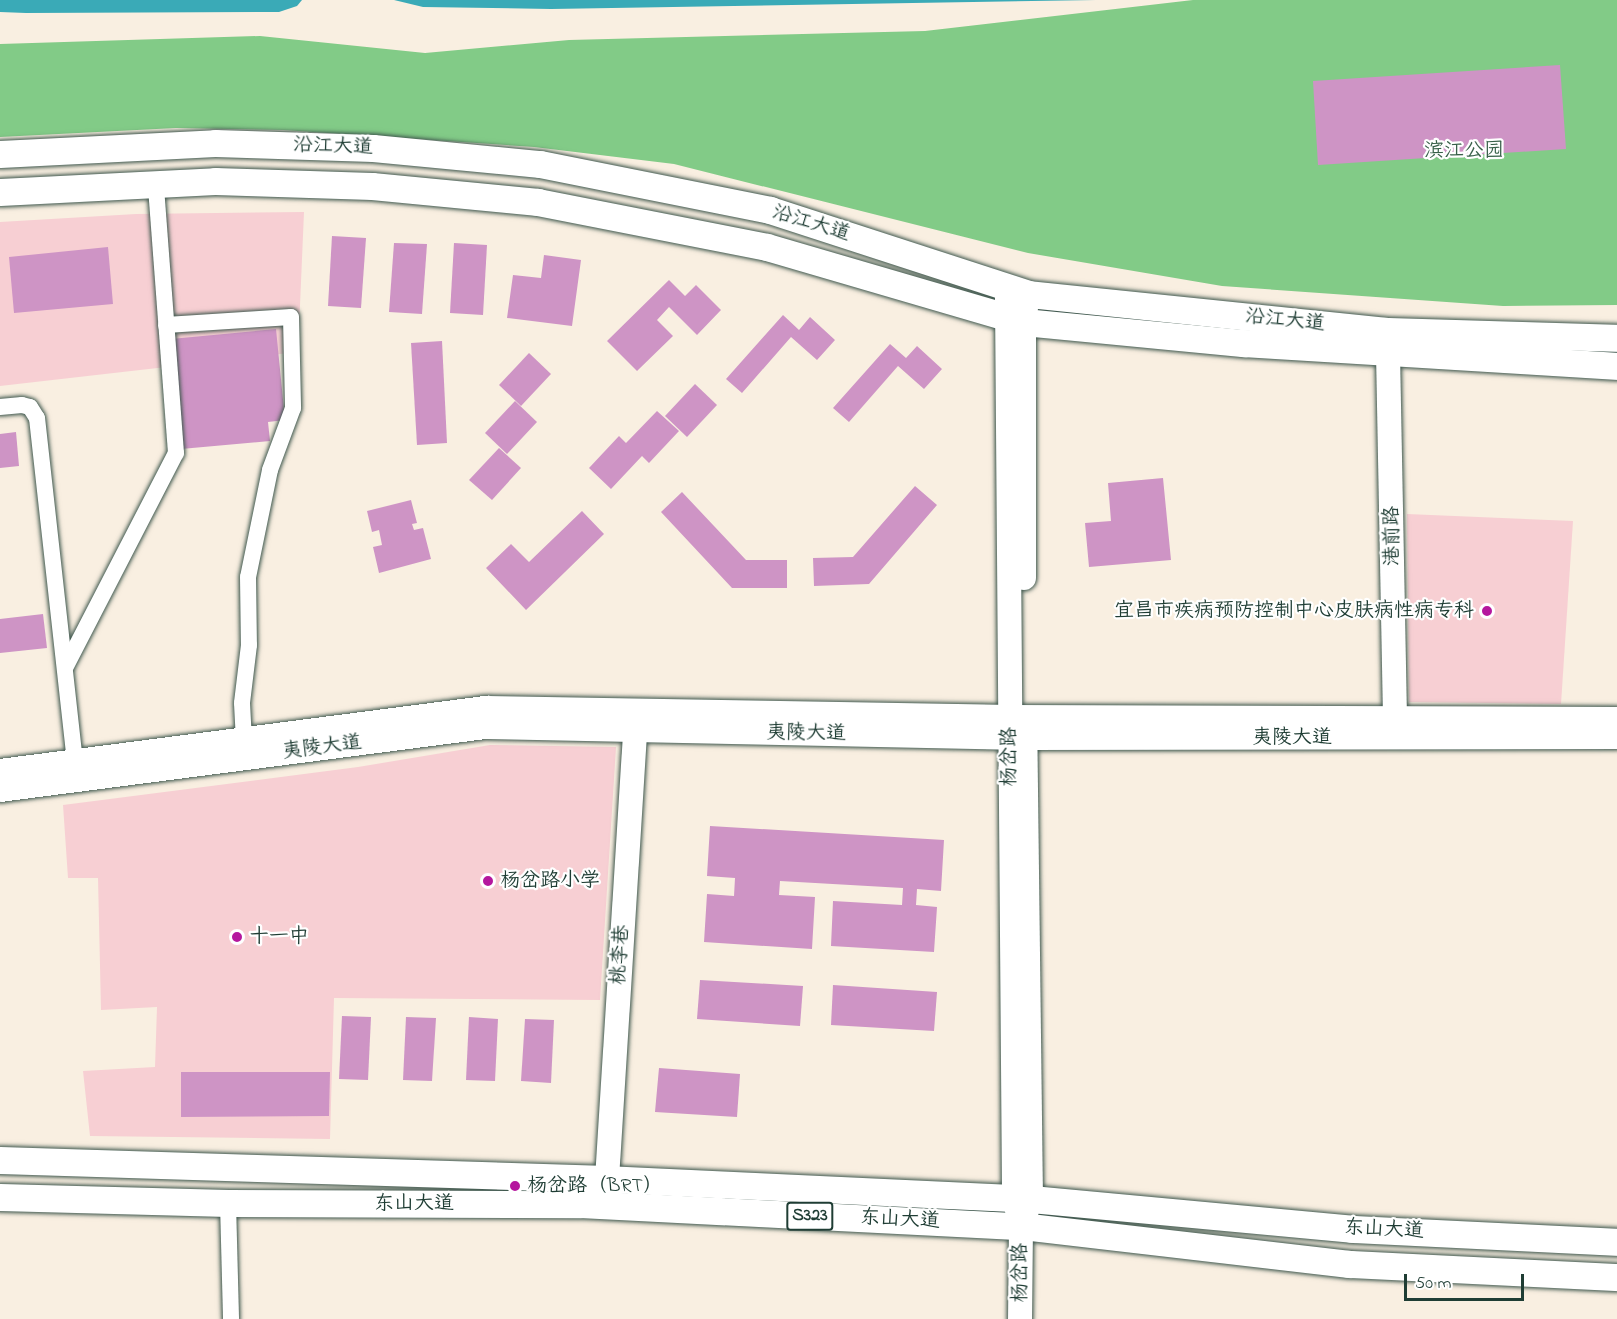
<!DOCTYPE html>
<meta charset="utf-8">
<style>
body{margin:0}
#map{position:relative;width:1617px;height:1319px;overflow:hidden;background:#f9efe1;font-family:"Indie Flower","LXGW WenKai TC",sans-serif}
div>[style]{position:absolute}
.built>*{inset:0;background:#f7cfd3}
.green>*{inset:0;background:#82cb87}
.water>*{inset:0;background:#3aaab7}
.building>*{inset:0;background:#ce94c5}
.roads{filter:drop-shadow(0 0 2px #40584e) drop-shadow(0 0 2px #40584e)}
.street>*{height:16px;margin:-8px;padding:0 8px;transform-origin:8px;border-radius:8px;background:#fff}
.secondary>*{height:24px;margin:-12px;padding:0 12px;transform-origin:12px;border-radius:12px;background:#fff}
.primary>*{height:27px;margin:-13.5px;padding:0 13.5px;transform-origin:13.5px;border-radius:13.5px;background:#fff}
.dots>*{width:16px;height:16px;translate:-50% -50%;box-sizing:border-box;border:3px solid #fff;border-radius:50%}
span{translate:-50% -50%;white-space:nowrap;text-align:center;line-height:1.15;-webkit-text-stroke:4.5px #fff;paint-order:stroke}
.shield-label span{padding:2px 4px;background:#fff;border:2px solid;border-radius:4px;-webkit-text-stroke-width:0}
.shield-label{font-size:18px;color:#1f3d34;font-weight:700}
.street-label{font-size:20px;color:#1f3d34}
.park-label{font-size:20px;color:#386049}
.poi-label{font-size:20px;color:#1f3d34}
.right{translate:-100% -50%;text-align:right}
.left{translate:0 -50%;text-align:left}
.scale{position:absolute;left:1404px;top:1274px;width:120px;height:27px;box-sizing:border-box;border:3px solid #1f3d34;border-top:0;padding-left:8px;font-size:18px;line-height:21px;white-space:nowrap;color:#1f3d34;-webkit-text-stroke:4px #fff;paint-order:stroke}
</style>
<div id="map">
<div class="built">
<i style="clip-path:polygon(304px 212px,298px 352px,0 386px,0 222px,136px 214px)"></i>
<i style="clip-path:polygon(1407px 514px,1573px 521px,1561px 704px,1409px 702px)"></i>
<i style="clip-path:polygon(490px 745px,616px 747px,600px 1000px,334px 998px,330px 1139px,90px 1136px,83px 1071px,155px 1067px,157px 1007px,101px 1010px,98px 878px,68px 878px,63px 805px,358px 767px)"></i>
</div>
<div class="green">
<i style="clip-path:polygon(1193px 0,1617px 0,1617px 305px,1503px 306px,1222px 286px,1028px 253px,674px 164px,534px 147px,283px 130px,176px 128px,0 137px,0 44px,260px 36px,425px 53px,569px 40px,925px 31px)"></i>
</div>
<div class="water">
<i style="clip-path:polygon(0 0,302px 0,297px 6px,279px 12px,26px 13px,0 12px)"></i>
<i style="clip-path:polygon(394px 0,1096px 0,551px 9px,423px 7px)"></i>
</div>
<div class="building">
<i style="clip-path:polygon(1560px 65px,1566px 149px,1318px 165px,1313px 81px)"></i>
<i style="clip-path:polygon(332px 236px,366px 238px,361px 308px,328px 306px)"></i>
<i style="clip-path:polygon(394px 243px,427px 244px,422px 314px,389px 312px)"></i>
<i style="clip-path:polygon(454px 243px,487px 245px,483px 315px,450px 313px)"></i>
<i style="clip-path:polygon(108px 247px,113px 304px,14px 313px,9px 257px)"></i>
<i style="clip-path:polygon(544px 255px,581px 260px,572px 326px,507px 318px,513px 275px,541px 278px)"></i>
<i style="clip-path:polygon(669px 280px,685px 296px,696px 285px,721px 310px,697px 335px,669px 307px,657px 320px,673px 336px,637px 371px,607px 341px)"></i>
<i style="clip-path:polygon(783px 315px,799px 330px,810px 317px,835px 340px,817px 360px,791px 337px,742px 393px,726px 379px)"></i>
<i style="clip-path:polygon(276px 329px,285px 420px,268px 422px,270px 441px,181px 449px,171px 339px)"></i>
<i style="clip-path:polygon(442px 341px,447px 443px,417px 445px,411px 343px)"></i>
<i style="clip-path:polygon(890px 344px,906px 358px,917px 346px,942px 369px,924px 389px,898px 366px,849px 422px,833px 408px)"></i>
<i style="clip-path:polygon(529px 353px,551px 374px,521px 406px,499px 385px)"></i>
<i style="clip-path:polygon(695px 384px,717px 405px,687px 437px,665px 416px)"></i>
<i style="clip-path:polygon(515px 401px,537px 422px,507px 454px,485px 433px)"></i>
<i style="clip-path:polygon(657px 411px,679px 431px,649px 463px,642px 456px,611px 489px,589px 468px,619px 436px,626px 443px)"></i>
<i style="clip-path:polygon(16px 432px,19px 466px,0 468px,0 434px)"></i>
<i style="clip-path:polygon(499px 448px,521px 468px,492px 500px,469px 480px)"></i>
<i style="clip-path:polygon(1163px 478px,1171px 560px,1089px 567px,1085px 523px,1111px 521px,1108px 483px)"></i>
<i style="clip-path:polygon(915px 486px,937px 505px,869px 584px,814px 586px,813px 558px,853px 557px)"></i>
<i style="clip-path:polygon(682px 492px,746px 560px,787px 560px,787px 588px,732px 588px,661px 512px)"></i>
<i style="clip-path:polygon(411px 500px,417px 523px,412px 524px,414px 530px,423px 528px,431px 559px,379px 573px,373px 547px,382px 545px,379px 530px,372px 532px,367px 511px)"></i>
<i style="clip-path:polygon(582px 511px,604px 534px,526px 610px,486px 568px,511px 544px,529px 562px)"></i>
<i style="clip-path:polygon(43px 614px,47px 648px,0 653px,0 619px)"></i>
<i style="clip-path:polygon(710px 826px,944px 840px,941px 891px,917px 889px,916px 905px,937px 907px,934px 952px,831px 946px,833px 901px,902px 905px,903px 888px,780px 881px,779px 895px,815px 897px,812px 949px,704px 942px,707px 894px,734px 896px,735px 878px,707px 876px)"></i>
<i style="clip-path:polygon(700px 980px,803px 986px,800px 1026px,697px 1019px)"></i>
<i style="clip-path:polygon(833px 985px,937px 992px,934px 1031px,831px 1025px)"></i>
<i style="clip-path:polygon(342px 1016px,371px 1017px,368px 1080px,339px 1079px)"></i>
<i style="clip-path:polygon(406px 1017px,436px 1018px,432px 1081px,403px 1080px)"></i>
<i style="clip-path:polygon(469px 1017px,498px 1019px,495px 1081px,466px 1080px)"></i>
<i style="clip-path:polygon(525px 1019px,554px 1020px,551px 1083px,521px 1081px)"></i>
<i style="clip-path:polygon(659px 1068px,740px 1074px,737px 1117px,655px 1112px)"></i>
<i style="clip-path:polygon(181px 1072px,330px 1072px,329px 1116px,181px 1117px)"></i>
</div>
<div class="roads">
<div class="street">
<i style="left:166px;top:325px;width:125px;rotate:-3.7deg"></i>
<i style="left:291px;top:317px;width:91px;rotate:88.7deg"></i>
<i style="left:293px;top:408px;width:66px;rotate:110.4deg"></i>
<i style="left:270px;top:470px;width:109px;rotate:101.6deg"></i>
<i style="left:248px;top:577px;width:68px;rotate:89.2deg"></i>
<i style="left:249px;top:645px;width:58px;rotate:96.9deg"></i>
<i style="left:242px;top:703px;width:37px;rotate:87deg"></i>
<i style="left:0;top:407px;width:22px;rotate:-5deg"></i>
<i style="left:22px;top:405px;width:8px;rotate:14deg"></i>
<i style="left:30px;top:407px;width:13px;rotate:58deg"></i>
<i style="left:37px;top:418px;width:346px;rotate:83.7deg"></i>
<i style="left:65px;top:668px;width:242px;rotate:-62.7deg"></i>
<i style="left:176px;top:453px;width:270px;rotate:-94.3deg"></i>
<i style="left:228px;top:1203px;width:116px;rotate:88.5deg"></i>
</div>
<div class="secondary">
<i style="left:1007px;top:299px;width:900px;rotate:89.55deg"></i>
<i style="left:1014px;top:1199px;width:28px;rotate:75deg"></i>
<i style="left:1021px;top:1226px;width:93px;rotate:90.6deg"></i>
<i style="left:1388px;top:353px;width:366px;rotate:88.9deg"></i>
<i style="left:1024px;top:578px;width:256px;rotate:-90deg"></i>
<i style="left:1024px;top:322px;width:28px;rotate:-82deg"></i>
<i style="left:0;top:771px;width:491px;rotate:-7.4deg"></i>
<i style="left:487px;top:708px;width:523px;rotate:0.99deg"></i>
<i style="left:1010px;top:717px;width:607px;rotate:0.19deg"></i>
<i style="left:0;top:790px;width:492px;rotate:-7.4deg"></i>
<i style="left:488px;top:727px;width:538px;rotate:1.17deg"></i>
<i style="left:1026px;top:738px;width:591px;rotate:-0.1deg"></i>
<i style="left:607px;top:1179px;width:449px;rotate:-86.4deg"></i>
<i style="left:1025px;top:1216px;width:18px;rotate:-71deg"></i>
<i style="left:1031px;top:1199px;width:475px;rotate:-90.7deg"></i>
</div>
<div class="primary">
<i style="left:0;top:154px;width:215px;rotate:-2.9deg"></i>
<i style="left:215px;top:143px;width:158px;rotate:1.8deg"></i>
<i style="left:373px;top:148px;width:168px;rotate:5.5deg"></i>
<i style="left:540px;top:164px;width:235px;rotate:11.3deg"></i>
<i style="left:770px;top:210px;width:271px;rotate:18deg"></i>
<i style="left:1028px;top:294px;width:359px;rotate:5.9deg"></i>
<i style="left:1385px;top:331px;width:232px;rotate:1.7deg"></i>
<i style="left:0;top:192px;width:215px;rotate:-2.9deg"></i>
<i style="left:215px;top:181px;width:157px;rotate:1.8deg"></i>
<i style="left:372px;top:186px;width:167px;rotate:5.5deg"></i>
<i style="left:538px;top:202px;width:233px;rotate:11.1deg"></i>
<i style="left:767px;top:247px;width:268px;rotate:16.3deg"></i>
<i style="left:1024px;top:322px;width:221px;rotate:5.5deg"></i>
<i style="left:1244px;top:343px;width:374px;rotate:3.5deg"></i>
<i style="left:0;top:1160px;width:607px;rotate:1.79deg"></i>
<i style="left:607px;top:1179px;width:424px;rotate:2.7deg"></i>
<i style="left:1031px;top:1199px;width:322px;rotate:5.3deg"></i>
<i style="left:1352px;top:1229px;width:265px;rotate:2.8deg"></i>
<i style="left:0;top:1197px;width:228px;rotate:1.5deg"></i>
<i style="left:228px;top:1203px;width:352px;rotate:0.2deg"></i>
<i style="left:580px;top:1204px;width:442px;rotate:2.9deg"></i>
<i style="left:1021px;top:1226px;width:330px;rotate:6.6deg"></i>
<i style="left:1349px;top:1264px;width:268px;rotate:2.8deg"></i>
</div>
</div>
<div class="dots">
<i style="left:1487px;top:611px;background:#b5179e"></i>
<i style="left:488px;top:881px;background:#b5179e"></i>
<i style="left:237px;top:937px;background:#b5179e"></i>
<i style="left:515px;top:1186px;background:#b5179e"></i>
</div>
<div class="shield-label">
<span style="left:810px;top:1216px">S323</span>
</div>
<div class="street-label">
<span style="left:333px;top:147px;rotate:2deg">沿江大道</span>
<span style="left:811px;top:224px;rotate:17deg">沿江大道</span>
<span style="left:1285px;top:321px;rotate:6deg">沿江大道</span>
<span style="left:1393px;top:536px;rotate:-91deg">港前路</span>
<span style="left:806px;top:734px;rotate:1deg">夷陵大道</span>
<span style="left:1292px;top:738px">夷陵大道</span>
<span style="left:322px;top:748px;rotate:-7deg">夷陵大道</span>
<span style="left:1010px;top:757px;rotate:-90deg">杨岔路</span>
<span style="left:621px;top:955px;rotate:-86deg">桃李巷</span>
<span style="left:414px;top:1204px">东山大道</span>
<span style="left:900px;top:1220px;rotate:3deg">东山大道</span>
<span style="left:1384px;top:1230px;rotate:3deg">东山大道</span>
<span style="left:1021px;top:1273px;rotate:-90deg">杨岔路</span>
</div>
<div class="park-label">
<span style="left:1464px;top:151px">滨江公园</span>
</div>
<div class="poi-label">
<span class="right" style="left:1474px;top:611px">宜昌市疾病预防控制中心皮肤病性病专科</span>
<span class="left" style="left:500px;top:881px">杨岔路小学</span>
<span class="left" style="left:249px;top:937px">十一中</span>
<span class="left" style="left:527px;top:1186px">杨岔路（BRT）</span>
</div>
<div class="scale">50 m</div>
</div>
